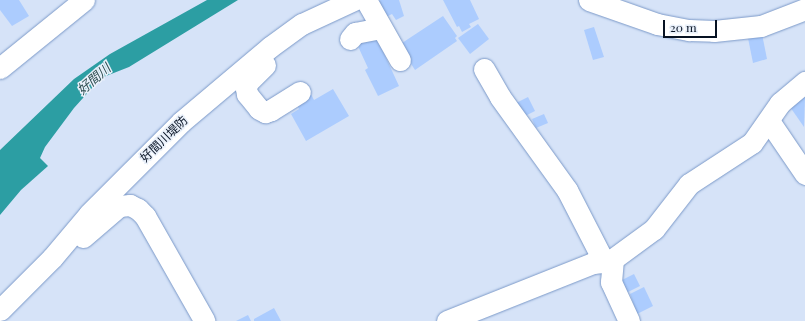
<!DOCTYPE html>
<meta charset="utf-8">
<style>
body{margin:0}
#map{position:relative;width:805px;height:321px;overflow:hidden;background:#d6e3f8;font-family:"Playfair Display","Noto Sans JP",serif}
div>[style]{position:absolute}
.water>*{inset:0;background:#2c9ea3}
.building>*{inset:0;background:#acccfe}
.roads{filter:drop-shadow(0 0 1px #7b99c8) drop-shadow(0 0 1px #7b99c8)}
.minor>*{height:21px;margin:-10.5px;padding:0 10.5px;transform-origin:10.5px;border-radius:10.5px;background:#fff}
span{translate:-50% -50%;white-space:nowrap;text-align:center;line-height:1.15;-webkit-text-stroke:3px #e9f0fa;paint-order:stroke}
.street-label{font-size:12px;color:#071223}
.water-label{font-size:13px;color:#2e4e50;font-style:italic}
.scale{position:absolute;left:663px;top:20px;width:54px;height:18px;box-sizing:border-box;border:2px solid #071223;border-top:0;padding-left:5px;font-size:12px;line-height:14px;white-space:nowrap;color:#071223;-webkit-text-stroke:3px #e9f0fa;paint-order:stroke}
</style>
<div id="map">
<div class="water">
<i style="clip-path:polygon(207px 0,238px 0,129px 67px,101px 78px,74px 108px,45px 147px,40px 158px,48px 166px,21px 190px,0 215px,0 150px,74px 79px,110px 54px)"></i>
</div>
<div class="building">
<i style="clip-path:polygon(0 0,19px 0,29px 16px,12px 26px,0 10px)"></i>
<i style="clip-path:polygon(381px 0,399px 0,404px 16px,396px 20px,392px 14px,384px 18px,375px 3px)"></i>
<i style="clip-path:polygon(443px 0,470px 0,479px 19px,469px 24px,471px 27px,462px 32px,459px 26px,457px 27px)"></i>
<i style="clip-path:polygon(443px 16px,457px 36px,455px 38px,457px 41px,415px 70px,399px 45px)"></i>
<i style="clip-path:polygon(478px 24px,489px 39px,470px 54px,458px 38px)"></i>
<i style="clip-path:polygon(594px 27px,604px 57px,593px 60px,584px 30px)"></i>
<i style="clip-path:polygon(375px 34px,399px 86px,378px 96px,365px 70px,368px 68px,356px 42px)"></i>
<i style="clip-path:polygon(762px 34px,767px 59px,753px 63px,748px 38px)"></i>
<i style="clip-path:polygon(333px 89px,349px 116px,306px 141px,291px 114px,299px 109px,296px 103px,311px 94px,314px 100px)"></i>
<i style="clip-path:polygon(802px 94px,805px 98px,804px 127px,788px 104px)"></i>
<i style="clip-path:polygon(528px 97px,535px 111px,519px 119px,512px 105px)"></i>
<i style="clip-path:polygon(544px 114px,548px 123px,536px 128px,532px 119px)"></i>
<i style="clip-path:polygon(634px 274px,640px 286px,622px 295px,616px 283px)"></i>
<i style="clip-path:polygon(644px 287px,653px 306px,637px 314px,630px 294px)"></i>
<i style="clip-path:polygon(274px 308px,281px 321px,254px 321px,254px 319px)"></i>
<i style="clip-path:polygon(248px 315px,251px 321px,236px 321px)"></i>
</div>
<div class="roads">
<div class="minor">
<i style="left:366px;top:0;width:69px;rotate:60.5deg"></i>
<i style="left:589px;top:0;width:72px;rotate:19.4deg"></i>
<i style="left:657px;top:24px;width:33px;rotate:11deg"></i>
<i style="left:689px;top:30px;width:25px;rotate:2deg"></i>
<i style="left:714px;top:31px;width:47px;rotate:-6.1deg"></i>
<i style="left:761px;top:26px;width:47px;rotate:-21.1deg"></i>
<i style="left:350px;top:39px;width:8px;rotate:-50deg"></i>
<i style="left:355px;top:33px;width:25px;rotate:-11deg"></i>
<i style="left:265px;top:65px;width:25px;rotate:135deg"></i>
<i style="left:247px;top:83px;width:5px;rotate:101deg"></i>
<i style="left:246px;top:88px;width:6px;rotate:81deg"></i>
<i style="left:247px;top:94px;width:19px;rotate:51deg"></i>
<i style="left:259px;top:109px;width:7px;rotate:27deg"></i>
<i style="left:265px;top:112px;width:6px;rotate:-18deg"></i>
<i style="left:271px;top:110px;width:34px;rotate:-32deg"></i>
<i style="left:0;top:68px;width:108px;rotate:-39deg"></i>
<i style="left:484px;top:69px;width:32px;rotate:60deg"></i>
<i style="left:500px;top:97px;width:115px;rotate:54.2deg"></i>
<i style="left:567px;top:190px;width:79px;rotate:62.8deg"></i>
<i style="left:769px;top:121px;width:64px;rotate:55.8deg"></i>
<i style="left:83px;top:237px;width:48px;rotate:-40.7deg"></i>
<i style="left:119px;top:206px;width:11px;rotate:-5deg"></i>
<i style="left:130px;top:205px;width:9px;rotate:27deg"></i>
<i style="left:138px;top:209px;width:10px;rotate:45deg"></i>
<i style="left:145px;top:216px;width:120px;rotate:60.4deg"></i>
<i style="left:0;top:310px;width:74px;rotate:-45deg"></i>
<i style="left:52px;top:258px;width:57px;rotate:-49.9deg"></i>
<i style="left:89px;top:214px;width:130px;rotate:-45deg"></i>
<i style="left:181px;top:122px;width:116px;rotate:-40.1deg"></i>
<i style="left:270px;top:47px;width:39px;rotate:-36deg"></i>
<i style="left:302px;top:24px;width:57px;rotate:-24.8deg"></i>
<i style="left:447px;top:321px;width:157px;rotate:-21.7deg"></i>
<i style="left:593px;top:263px;width:18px;rotate:-6deg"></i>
<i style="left:629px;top:321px;width:43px;rotate:-114.8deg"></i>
<i style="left:611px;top:282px;width:23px;rotate:-85deg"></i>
<i style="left:613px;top:259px;width:51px;rotate:-36.2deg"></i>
<i style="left:654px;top:229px;width:57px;rotate:-52.1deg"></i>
<i style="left:689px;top:184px;width:75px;rotate:-33.1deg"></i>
<i style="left:752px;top:143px;width:49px;rotate:-55deg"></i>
<i style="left:780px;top:103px;width:33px;rotate:-40deg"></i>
</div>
</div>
<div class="street-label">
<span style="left:164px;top:139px;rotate:-44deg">好間川堤防</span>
</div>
<div class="water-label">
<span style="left:94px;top:79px;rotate:-41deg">好間川</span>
</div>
<div class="scale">20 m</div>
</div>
